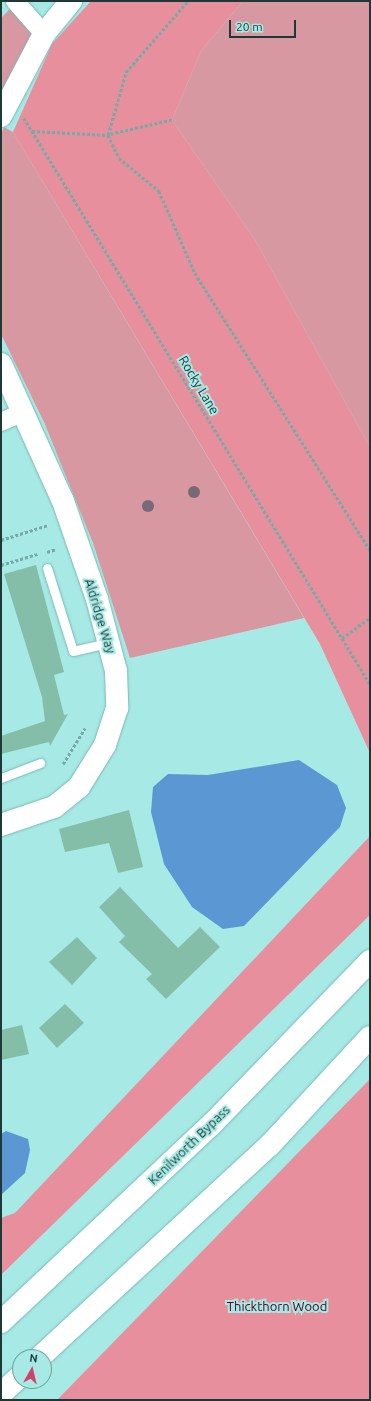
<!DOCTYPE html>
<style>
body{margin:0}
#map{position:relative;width:371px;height:1401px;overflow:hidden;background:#a7e9e4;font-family:Ubuntu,sans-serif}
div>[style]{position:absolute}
.green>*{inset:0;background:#d898a1}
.forest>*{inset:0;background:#e88f9e}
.water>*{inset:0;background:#5b98d3}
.building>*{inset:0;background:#85bea8}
.path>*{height:2.5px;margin-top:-1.25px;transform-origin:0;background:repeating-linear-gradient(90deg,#76aaa6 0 3px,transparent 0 5px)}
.roads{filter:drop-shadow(0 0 1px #78b9b4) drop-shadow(0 0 1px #78b9b4)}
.service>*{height:9px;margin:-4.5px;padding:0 4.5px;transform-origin:4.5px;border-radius:4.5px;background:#fff}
.minor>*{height:18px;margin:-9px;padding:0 9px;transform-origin:9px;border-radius:9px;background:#fff}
.tertiary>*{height:22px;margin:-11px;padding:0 11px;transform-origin:11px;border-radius:11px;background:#fff}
.trunk>*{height:22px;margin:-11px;padding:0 11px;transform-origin:11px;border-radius:11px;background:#fff}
.trees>*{width:12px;height:12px;margin:-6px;border-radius:50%;background:#786977}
span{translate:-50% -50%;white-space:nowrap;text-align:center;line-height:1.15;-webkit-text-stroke:4px #a7e9e4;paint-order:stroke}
.street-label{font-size:13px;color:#1d3836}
.park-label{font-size:13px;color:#52011e}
.frame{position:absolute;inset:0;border:2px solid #1d3836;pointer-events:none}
.north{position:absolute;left:12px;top:1349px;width:40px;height:40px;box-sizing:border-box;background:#a7e9e4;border:1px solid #70a29e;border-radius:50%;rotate:8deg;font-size:11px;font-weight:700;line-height:16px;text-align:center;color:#1d3836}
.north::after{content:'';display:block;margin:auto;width:14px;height:18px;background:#d14266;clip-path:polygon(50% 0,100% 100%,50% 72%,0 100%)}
.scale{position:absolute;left:229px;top:20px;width:67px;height:18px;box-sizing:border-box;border:2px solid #1d3836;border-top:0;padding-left:5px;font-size:12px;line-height:14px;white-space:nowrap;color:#1d3836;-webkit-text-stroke:3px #a7e9e4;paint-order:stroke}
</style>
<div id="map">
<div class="green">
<i style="clip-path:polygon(243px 1px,370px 1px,370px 447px,255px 240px,172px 120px,201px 51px)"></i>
<i style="clip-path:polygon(16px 3px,44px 34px,1px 119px,1px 18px)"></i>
<i style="clip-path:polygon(4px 127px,13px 132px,304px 618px,130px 658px,93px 543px,44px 422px,1px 334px,1px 135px)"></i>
</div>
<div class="forest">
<i style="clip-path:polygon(91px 1px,243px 1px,201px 51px,172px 120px,255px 240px,370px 447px,370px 753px,320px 644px,13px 132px,52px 44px)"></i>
<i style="clip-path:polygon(370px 836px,370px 915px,1px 1275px,1px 1218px,15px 1213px)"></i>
<i style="clip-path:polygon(370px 1079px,370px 1400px,57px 1400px)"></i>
</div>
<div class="water">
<i style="clip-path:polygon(299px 760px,337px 785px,346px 808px,340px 827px,244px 926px,223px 929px,192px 907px,164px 864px,151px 812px,153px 787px,168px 774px,208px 775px)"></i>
<i style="clip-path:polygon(6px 1131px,28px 1139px,30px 1150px,25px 1173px,1px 1195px,1px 1134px)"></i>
</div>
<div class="building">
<i style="clip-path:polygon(36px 565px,64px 672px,54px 675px,64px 715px,68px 714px,50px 746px,49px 742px,1px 754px,1px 736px,45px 721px,42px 697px,4px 574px)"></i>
<i style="clip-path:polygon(129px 810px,143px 867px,118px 873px,109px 843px,65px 852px,59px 829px)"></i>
<i style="clip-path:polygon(120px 887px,178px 948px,200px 927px,220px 947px,166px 999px,146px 979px,152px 974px,119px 942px,125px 936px,99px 907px)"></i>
<i style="clip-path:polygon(77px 937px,97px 958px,72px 985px,49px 962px)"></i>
<i style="clip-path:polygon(65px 1004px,84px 1023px,57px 1048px,39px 1028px)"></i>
<i style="clip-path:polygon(22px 1025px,29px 1054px,1px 1060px,1px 1030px)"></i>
</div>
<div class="path">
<i style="left:24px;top:118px;width:663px;rotate:58.56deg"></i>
<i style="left:172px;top:120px;width:66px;rotate:166.8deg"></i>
<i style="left:108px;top:135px;width:25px;rotate:64deg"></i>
<i style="left:119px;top:158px;width:52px;rotate:39.5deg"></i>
<i style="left:159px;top:191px;width:90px;rotate:66.3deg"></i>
<i style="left:195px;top:273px;width:328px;rotate:57.7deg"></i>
<i style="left:32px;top:131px;width:76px;rotate:3deg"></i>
<i style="left:108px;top:135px;width:66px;rotate:-74.1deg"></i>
<i style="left:126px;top:72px;width:94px;rotate:-48.9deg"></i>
<i style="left:1px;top:540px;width:49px;rotate:-17.7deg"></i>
<i style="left:47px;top:552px;width:9px;rotate:-18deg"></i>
<i style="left:1px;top:565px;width:39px;rotate:-17deg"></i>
<i style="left:342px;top:638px;width:34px;rotate:-36deg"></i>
<i style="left:63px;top:764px;width:42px;rotate:-58.6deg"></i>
</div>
<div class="roads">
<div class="service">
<i style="left:47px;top:568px;width:87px;rotate:72.6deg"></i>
<i style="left:73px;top:651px;width:37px;rotate:-13deg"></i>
<i style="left:1px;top:778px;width:42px;rotate:-21deg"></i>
</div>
<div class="minor">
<i style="left:15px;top:1px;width:44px;rotate:48.7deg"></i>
<i style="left:1px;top:422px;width:24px;rotate:-24deg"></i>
</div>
<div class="tertiary">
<i style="left:1px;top:116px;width:93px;rotate:-62.3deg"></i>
<i style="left:44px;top:34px;width:43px;rotate:-50.7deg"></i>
<i style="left:1px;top:364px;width:150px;rotate:65.7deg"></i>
<i style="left:63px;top:501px;width:104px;rotate:70.9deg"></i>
<i style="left:97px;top:599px;width:74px;rotate:75.2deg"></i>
<i style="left:116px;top:671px;width:37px;rotate:88deg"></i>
<i style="left:117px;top:708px;width:39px;rotate:108deg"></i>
<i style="left:105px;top:745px;width:49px;rotate:121.8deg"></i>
<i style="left:79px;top:787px;width:32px;rotate:141deg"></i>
<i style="left:54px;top:807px;width:56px;rotate:161.2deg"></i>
</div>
<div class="trunk">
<i style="left:1px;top:1322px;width:289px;rotate:-43.2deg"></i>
<i style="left:212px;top:1124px;width:227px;rotate:-45.9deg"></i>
<i style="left:40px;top:1357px;width:313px;rotate:-42.7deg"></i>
<i style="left:270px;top:1145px;width:147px;rotate:-47.2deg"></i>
<i style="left:1px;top:1394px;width:26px;rotate:-43deg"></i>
</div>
</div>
<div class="trees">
<i style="left:194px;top:492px"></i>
<i style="left:148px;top:506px"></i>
</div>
<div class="street-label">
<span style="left:199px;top:385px;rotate:59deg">Rocky Lane</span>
<span style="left:100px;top:616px;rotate:73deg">Aldridge Way</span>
<span style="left:189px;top:1145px;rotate:-44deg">Kenilworth Bypass</span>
</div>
<div class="park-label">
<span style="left:277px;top:1306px">Thickthorn Wood</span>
</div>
<div class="frame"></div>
<div class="north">N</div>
<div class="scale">20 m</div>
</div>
